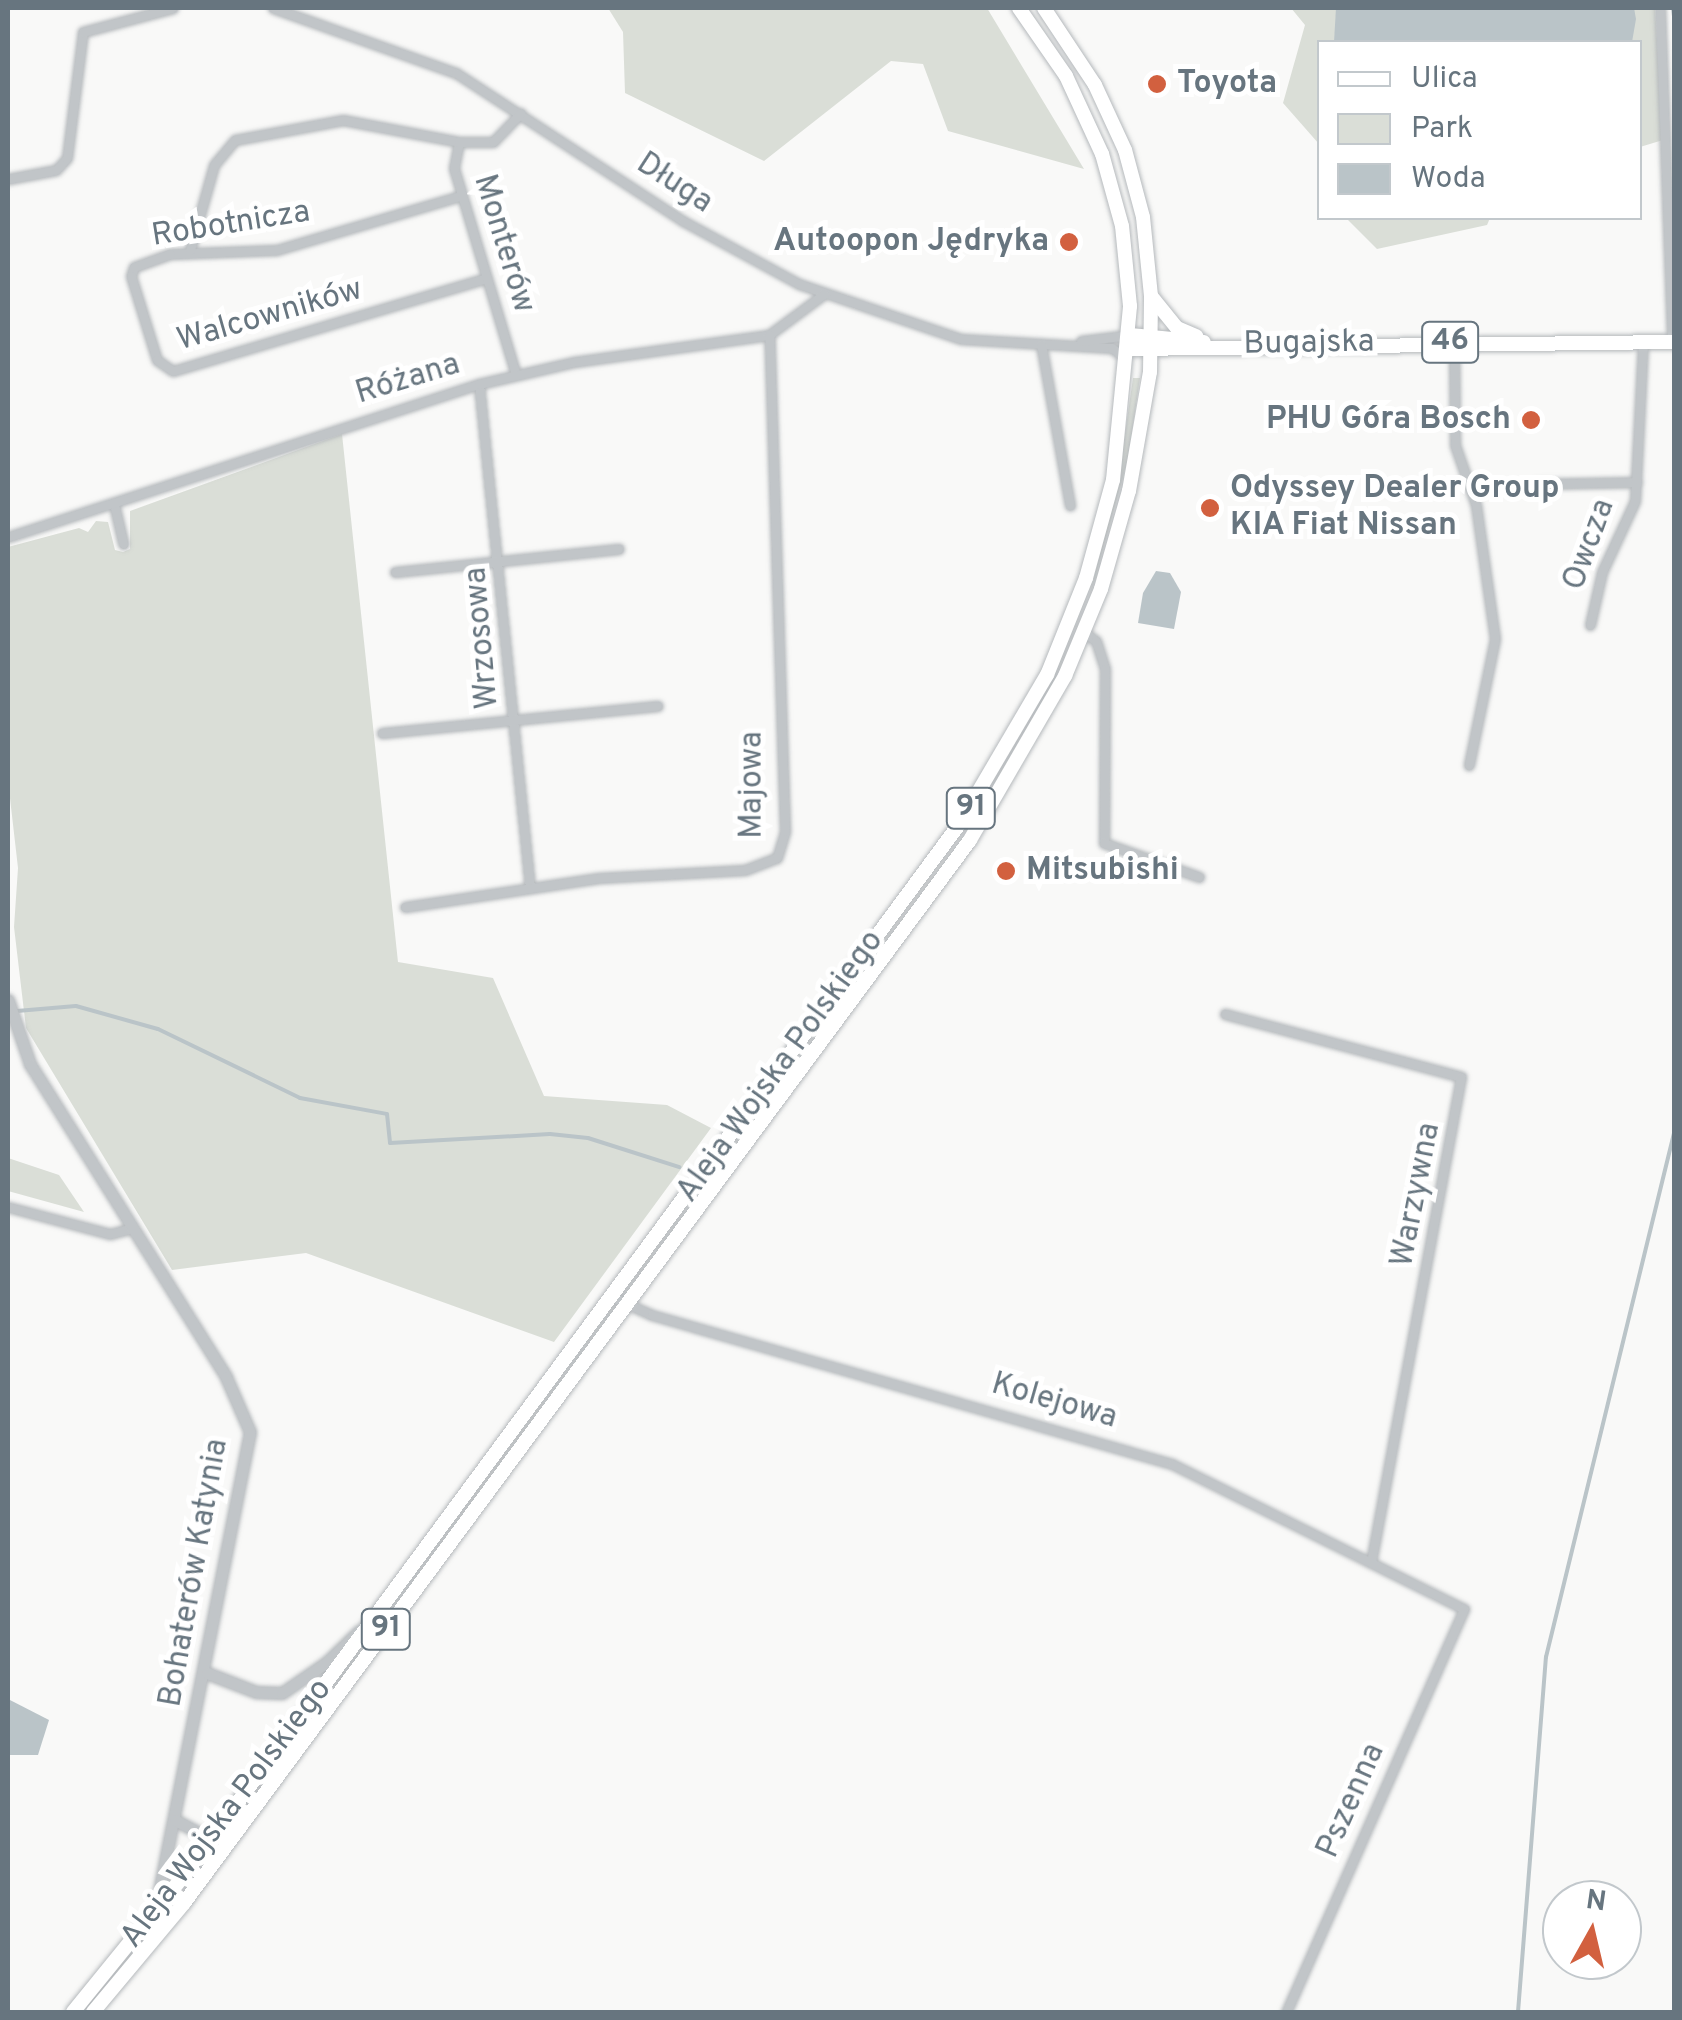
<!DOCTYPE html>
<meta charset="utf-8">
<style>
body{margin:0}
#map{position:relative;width:1682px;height:2020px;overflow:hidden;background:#f9f9f8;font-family:Overpass,sans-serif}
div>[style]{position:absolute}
.green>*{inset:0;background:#daded7}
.water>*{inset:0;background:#bac4c8}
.stream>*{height:4px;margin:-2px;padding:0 2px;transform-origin:2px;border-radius:2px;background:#bac4c8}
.roads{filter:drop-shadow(0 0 2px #b5b9bc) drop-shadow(0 0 2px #b5b9bc)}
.minor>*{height:9px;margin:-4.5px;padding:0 4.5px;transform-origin:4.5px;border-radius:4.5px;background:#c1c5c8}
.tertiary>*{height:11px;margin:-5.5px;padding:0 5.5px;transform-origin:5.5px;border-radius:5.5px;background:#c1c5c8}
.primary>*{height:14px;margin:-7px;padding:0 7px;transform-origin:7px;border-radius:7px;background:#fff}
.dots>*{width:28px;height:28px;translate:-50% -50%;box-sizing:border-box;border:5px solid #fff;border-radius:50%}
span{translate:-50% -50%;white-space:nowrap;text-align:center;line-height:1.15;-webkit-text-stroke:10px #fff;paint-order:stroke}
.shield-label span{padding:2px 8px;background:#fff;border:2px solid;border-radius:8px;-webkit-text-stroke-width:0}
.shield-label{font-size:30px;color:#67757f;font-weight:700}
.poi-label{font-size:32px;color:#67757f;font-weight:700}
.left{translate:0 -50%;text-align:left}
.right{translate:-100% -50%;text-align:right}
.street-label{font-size:32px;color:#67757f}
.frame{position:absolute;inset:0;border:10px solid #67757f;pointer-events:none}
.legend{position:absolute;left:1317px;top:40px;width:325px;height:180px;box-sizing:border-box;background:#fff;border:2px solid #c2c8cc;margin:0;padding:12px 18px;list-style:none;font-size:30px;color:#67757f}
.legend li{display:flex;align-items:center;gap:20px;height:50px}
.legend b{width:50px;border:2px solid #c2c8cc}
.north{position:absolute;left:1542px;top:1880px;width:100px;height:100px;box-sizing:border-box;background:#fff;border:2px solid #c2c8cc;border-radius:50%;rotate:8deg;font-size:28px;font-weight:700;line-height:40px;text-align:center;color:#67757f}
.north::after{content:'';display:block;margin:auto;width:35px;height:45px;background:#d2603f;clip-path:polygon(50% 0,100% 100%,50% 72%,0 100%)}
</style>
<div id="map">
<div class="green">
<i style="clip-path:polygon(608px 8px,987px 8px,1084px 169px,948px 131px,923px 64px,891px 61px,764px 161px,625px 93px,623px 32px)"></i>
<i style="clip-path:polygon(1291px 8px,1655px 8px,1663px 140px,1640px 147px,1640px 42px,1320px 42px,1319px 144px,1283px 103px,1305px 25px)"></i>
<i style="clip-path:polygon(1346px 218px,1490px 218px,1487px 225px,1377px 249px)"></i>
<i style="clip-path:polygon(1133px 378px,1140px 378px,1128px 459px,1089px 599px,1118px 482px)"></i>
<i style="clip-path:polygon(342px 434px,398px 962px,493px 978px,544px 1096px,667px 1105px,711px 1128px,554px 1342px,306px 1253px,172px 1270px,26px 1028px,14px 927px,18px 868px,8px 781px,8px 547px,79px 528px,88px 532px,96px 521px,108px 522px,115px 550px,123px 552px,130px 549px,130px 511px)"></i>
<i style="clip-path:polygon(8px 1158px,59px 1175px,84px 1212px,8px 1191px)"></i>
</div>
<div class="water">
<i style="clip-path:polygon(1336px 8px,1634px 8px,1636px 19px,1632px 42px,1334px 42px)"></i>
<i style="clip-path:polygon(1156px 571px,1170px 573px,1181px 592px,1174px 629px,1138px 623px,1143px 593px)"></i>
<i style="clip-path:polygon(8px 1699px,49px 1720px,38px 1755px,8px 1755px)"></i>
</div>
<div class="stream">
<i style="left:1673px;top:8px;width:8px;rotate:83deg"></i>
<i style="left:1674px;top:19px;width:2px;rotate:90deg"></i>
<i style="left:17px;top:1011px;width:59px;rotate:-4.8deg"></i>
<i style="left:76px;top:1006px;width:85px;rotate:15.7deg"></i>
<i style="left:158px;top:1029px;width:158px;rotate:25.9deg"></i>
<i style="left:300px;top:1098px;width:88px;rotate:10.4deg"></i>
<i style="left:387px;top:1114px;width:29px;rotate:84deg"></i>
<i style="left:390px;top:1143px;width:160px;rotate:-3.2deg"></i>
<i style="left:550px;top:1134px;width:38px;rotate:6deg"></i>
<i style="left:588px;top:1138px;width:96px;rotate:17.7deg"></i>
<i style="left:1518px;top:2012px;width:356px;rotate:-85.5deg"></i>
<i style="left:1546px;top:1657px;width:539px;rotate:-76.27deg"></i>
</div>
<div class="roads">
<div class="minor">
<i style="left:273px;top:8px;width:194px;rotate:19.6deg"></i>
<i style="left:456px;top:73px;width:271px;rotate:33.1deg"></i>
<i style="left:683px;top:221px;width:132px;rotate:28.5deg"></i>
<i style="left:799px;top:284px;width:171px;rotate:18.8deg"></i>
<i style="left:961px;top:339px;width:151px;rotate:3.4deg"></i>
<i style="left:1112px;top:348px;width:16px;rotate:38deg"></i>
<i style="left:1660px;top:8px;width:334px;rotate:87.9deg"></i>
<i style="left:8px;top:179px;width:49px;rotate:-10.6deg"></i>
<i style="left:56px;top:170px;width:16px;rotate:-47deg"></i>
<i style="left:67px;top:158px;width:127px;rotate:-82.8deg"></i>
<i style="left:83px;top:32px;width:93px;rotate:-14.9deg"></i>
<i style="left:460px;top:196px;width:192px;rotate:163.6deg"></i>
<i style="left:276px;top:250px;width:106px;rotate:177.8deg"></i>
<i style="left:170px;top:254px;width:38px;rotate:160deg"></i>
<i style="left:134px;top:267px;width:9px;rotate:108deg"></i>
<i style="left:131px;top:276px;width:88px;rotate:72.8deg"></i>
<i style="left:157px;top:360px;width:19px;rotate:35deg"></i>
<i style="left:173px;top:371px;width:327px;rotate:-16.5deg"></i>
<i style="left:190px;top:250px;width:88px;rotate:-74.2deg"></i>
<i style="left:214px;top:165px;width:33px;rotate:-50deg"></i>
<i style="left:235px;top:140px;width:110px;rotate:-10.5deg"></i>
<i style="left:343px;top:120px;width:118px;rotate:10.7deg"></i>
<i style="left:1081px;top:341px;width:49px;rotate:-7deg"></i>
<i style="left:1454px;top:342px;width:103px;rotate:89.4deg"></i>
<i style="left:1455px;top:445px;width:64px;rotate:70.7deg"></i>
<i style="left:1476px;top:505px;width:135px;rotate:81.9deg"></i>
<i style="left:1495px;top:639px;width:129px;rotate:101.7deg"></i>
<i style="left:1041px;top:344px;width:164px;rotate:79.8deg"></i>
<i style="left:516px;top:375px;width:216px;rotate:-106.7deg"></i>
<i style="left:454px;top:168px;width:26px;rotate:-79deg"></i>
<i style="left:459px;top:142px;width:34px"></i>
<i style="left:493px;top:142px;width:40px;rotate:-46deg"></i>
<i style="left:479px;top:384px;width:507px;rotate:84.22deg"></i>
<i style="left:1537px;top:484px;width:100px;rotate:-1.1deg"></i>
<i style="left:115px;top:508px;width:37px;rotate:77deg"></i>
<i style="left:8px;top:537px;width:495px;rotate:-18deg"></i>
<i style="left:479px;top:384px;width:98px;rotate:-13deg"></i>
<i style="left:574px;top:362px;width:197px;rotate:-7.9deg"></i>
<i style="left:769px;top:335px;width:69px;rotate:-36.7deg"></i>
<i style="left:395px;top:572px;width:225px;rotate:-5.9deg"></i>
<i style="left:1590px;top:625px;width:54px;rotate:-77.2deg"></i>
<i style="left:1602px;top:572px;width:78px;rotate:-65.1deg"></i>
<i style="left:1635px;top:501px;width:159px;rotate:-87.1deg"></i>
<i style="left:1084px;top:632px;width:15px;rotate:37deg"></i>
<i style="left:1096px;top:641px;width:29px;rotate:72deg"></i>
<i style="left:1105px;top:669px;width:174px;rotate:90.3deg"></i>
<i style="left:1104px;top:843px;width:101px;rotate:19.7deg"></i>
<i style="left:382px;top:733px;width:277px;rotate:-5.6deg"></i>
<i style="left:405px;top:907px;width:196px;rotate:-8.5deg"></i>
<i style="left:599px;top:878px;width:146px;rotate:-3.1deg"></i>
<i style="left:745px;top:870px;width:34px;rotate:-21deg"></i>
<i style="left:777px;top:858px;width:28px;rotate:-73deg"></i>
<i style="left:785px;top:831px;width:496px;rotate:-91.8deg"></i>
<i style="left:1225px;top:1014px;width:244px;rotate:14.9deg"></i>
<i style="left:1461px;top:1077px;width:494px;rotate:100.5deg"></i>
<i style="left:8px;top:1207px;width:106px;rotate:14.8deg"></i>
<i style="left:110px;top:1234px;width:24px;rotate:-15deg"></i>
<i style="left:610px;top:1296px;width:46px;rotate:24.3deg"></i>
<i style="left:652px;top:1315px;width:541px;rotate:15.99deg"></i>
<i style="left:1172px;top:1464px;width:326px;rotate:26.4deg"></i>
<i style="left:1464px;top:1609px;width:441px;rotate:113.8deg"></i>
</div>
<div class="tertiary">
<i style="left:8px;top:1000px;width:68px;rotate:71deg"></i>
<i style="left:30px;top:1064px;width:369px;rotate:57.9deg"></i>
<i style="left:226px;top:1377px;width:60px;rotate:66.4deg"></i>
<i style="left:250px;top:1432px;width:487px;rotate:101.2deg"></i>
<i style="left:207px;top:1673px;width:53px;rotate:21.2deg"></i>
<i style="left:256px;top:1692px;width:26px;rotate:2deg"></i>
<i style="left:282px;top:1693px;width:55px;rotate:-34.6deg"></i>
<i style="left:327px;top:1662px;width:45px;rotate:-44.1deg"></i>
<i style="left:175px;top:1820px;width:40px;rotate:28deg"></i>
</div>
<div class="primary">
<i style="left:1151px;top:296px;width:41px;rotate:50.9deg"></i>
<i style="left:1177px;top:328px;width:21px;rotate:23deg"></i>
<i style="left:1130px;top:335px;width:74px;rotate:5.4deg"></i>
<i style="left:1130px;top:349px;width:544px;rotate:-0.74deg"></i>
<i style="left:73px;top:2012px;width:173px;rotate:-50.9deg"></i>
<i style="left:182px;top:1878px;width:1311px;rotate:-53.59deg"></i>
<i style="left:960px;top:823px;width:172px;rotate:-59.6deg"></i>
<i style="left:1047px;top:675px;width:105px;rotate:-68.1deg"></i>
<i style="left:1086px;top:578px;width:102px;rotate:-74.6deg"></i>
<i style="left:1113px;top:480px;width:175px;rotate:-84.4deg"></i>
<i style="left:1130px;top:306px;width:80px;rotate:-95.7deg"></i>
<i style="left:1122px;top:226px;width:75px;rotate:-105.5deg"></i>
<i style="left:1102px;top:154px;width:86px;rotate:-114.8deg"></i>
<i style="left:1066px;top:76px;width:83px;rotate:-124.7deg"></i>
<i style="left:93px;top:2012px;width:142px;rotate:-50.1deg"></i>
<i style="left:184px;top:1903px;width:1322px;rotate:-53.52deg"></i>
<i style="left:970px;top:840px;width:190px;rotate:-59.9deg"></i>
<i style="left:1065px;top:676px;width:94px;rotate:-67.5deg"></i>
<i style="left:1101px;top:589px;width:102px;rotate:-74.1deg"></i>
<i style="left:1129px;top:491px;width:121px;rotate:-80deg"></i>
<i style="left:1150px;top:372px;width:76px;rotate:-89.2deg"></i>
<i style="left:1151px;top:296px;width:79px;rotate:-95.8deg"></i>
<i style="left:1143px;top:217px;width:69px;rotate:-105deg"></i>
<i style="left:1125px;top:150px;width:72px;rotate:-114.8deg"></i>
<i style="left:1095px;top:85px;width:92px;rotate:-123.5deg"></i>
</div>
</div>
<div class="dots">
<i style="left:1157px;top:84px;background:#d2603f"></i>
<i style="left:1069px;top:242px;background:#d2603f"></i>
<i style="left:1531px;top:420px;background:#d2603f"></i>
<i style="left:1210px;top:508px;background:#d2603f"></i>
<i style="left:1006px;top:871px;background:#d2603f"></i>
</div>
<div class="shield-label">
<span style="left:1450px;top:342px">46</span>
<span style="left:971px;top:808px">91</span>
<span style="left:386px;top:1629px">91</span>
</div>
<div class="poi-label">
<span class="left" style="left:1177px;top:84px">Toyota</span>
<span class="right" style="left:1049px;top:242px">Autoopon Jędryka</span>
<span class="right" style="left:1511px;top:420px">PHU Góra Bosch</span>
<span class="left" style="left:1230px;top:508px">Odyssey Dealer Group<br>KIA Fiat Nissan</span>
<span class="left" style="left:1026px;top:871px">Mitsubishi</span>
</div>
<div class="street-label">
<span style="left:674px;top:184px;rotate:33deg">Długa</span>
<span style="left:231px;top:225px;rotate:-9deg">Robotnicza</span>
<span style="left:503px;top:244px;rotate:73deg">Monterów</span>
<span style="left:270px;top:316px;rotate:-16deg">Walcowników</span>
<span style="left:1309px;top:344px;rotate:-1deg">Bugajska</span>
<span style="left:408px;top:380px;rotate:-17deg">Różana</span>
<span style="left:1590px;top:545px;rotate:-70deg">Owcza</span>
<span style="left:483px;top:638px;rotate:-95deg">Wrzosowa</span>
<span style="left:753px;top:785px;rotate:-90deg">Majowa</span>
<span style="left:781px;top:1067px;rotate:-54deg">Aleja Wojska Polskiego</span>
<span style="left:1417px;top:1195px;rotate:-79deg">Warzywna</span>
<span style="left:1054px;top:1402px;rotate:16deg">Kolejowa</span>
<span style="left:195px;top:1573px;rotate:-80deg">Bohaterów Katynia</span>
<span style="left:1352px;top:1801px;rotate:-66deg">Pszenna</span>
<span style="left:227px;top:1814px;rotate:-53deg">Aleja Wojska Polskiego</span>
</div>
<div class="frame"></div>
<ul class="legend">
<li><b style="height:12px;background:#fff"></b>Ulica</li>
<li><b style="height:28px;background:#daded7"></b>Park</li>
<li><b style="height:28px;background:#bac4c8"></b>Woda</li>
</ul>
<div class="north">N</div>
</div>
